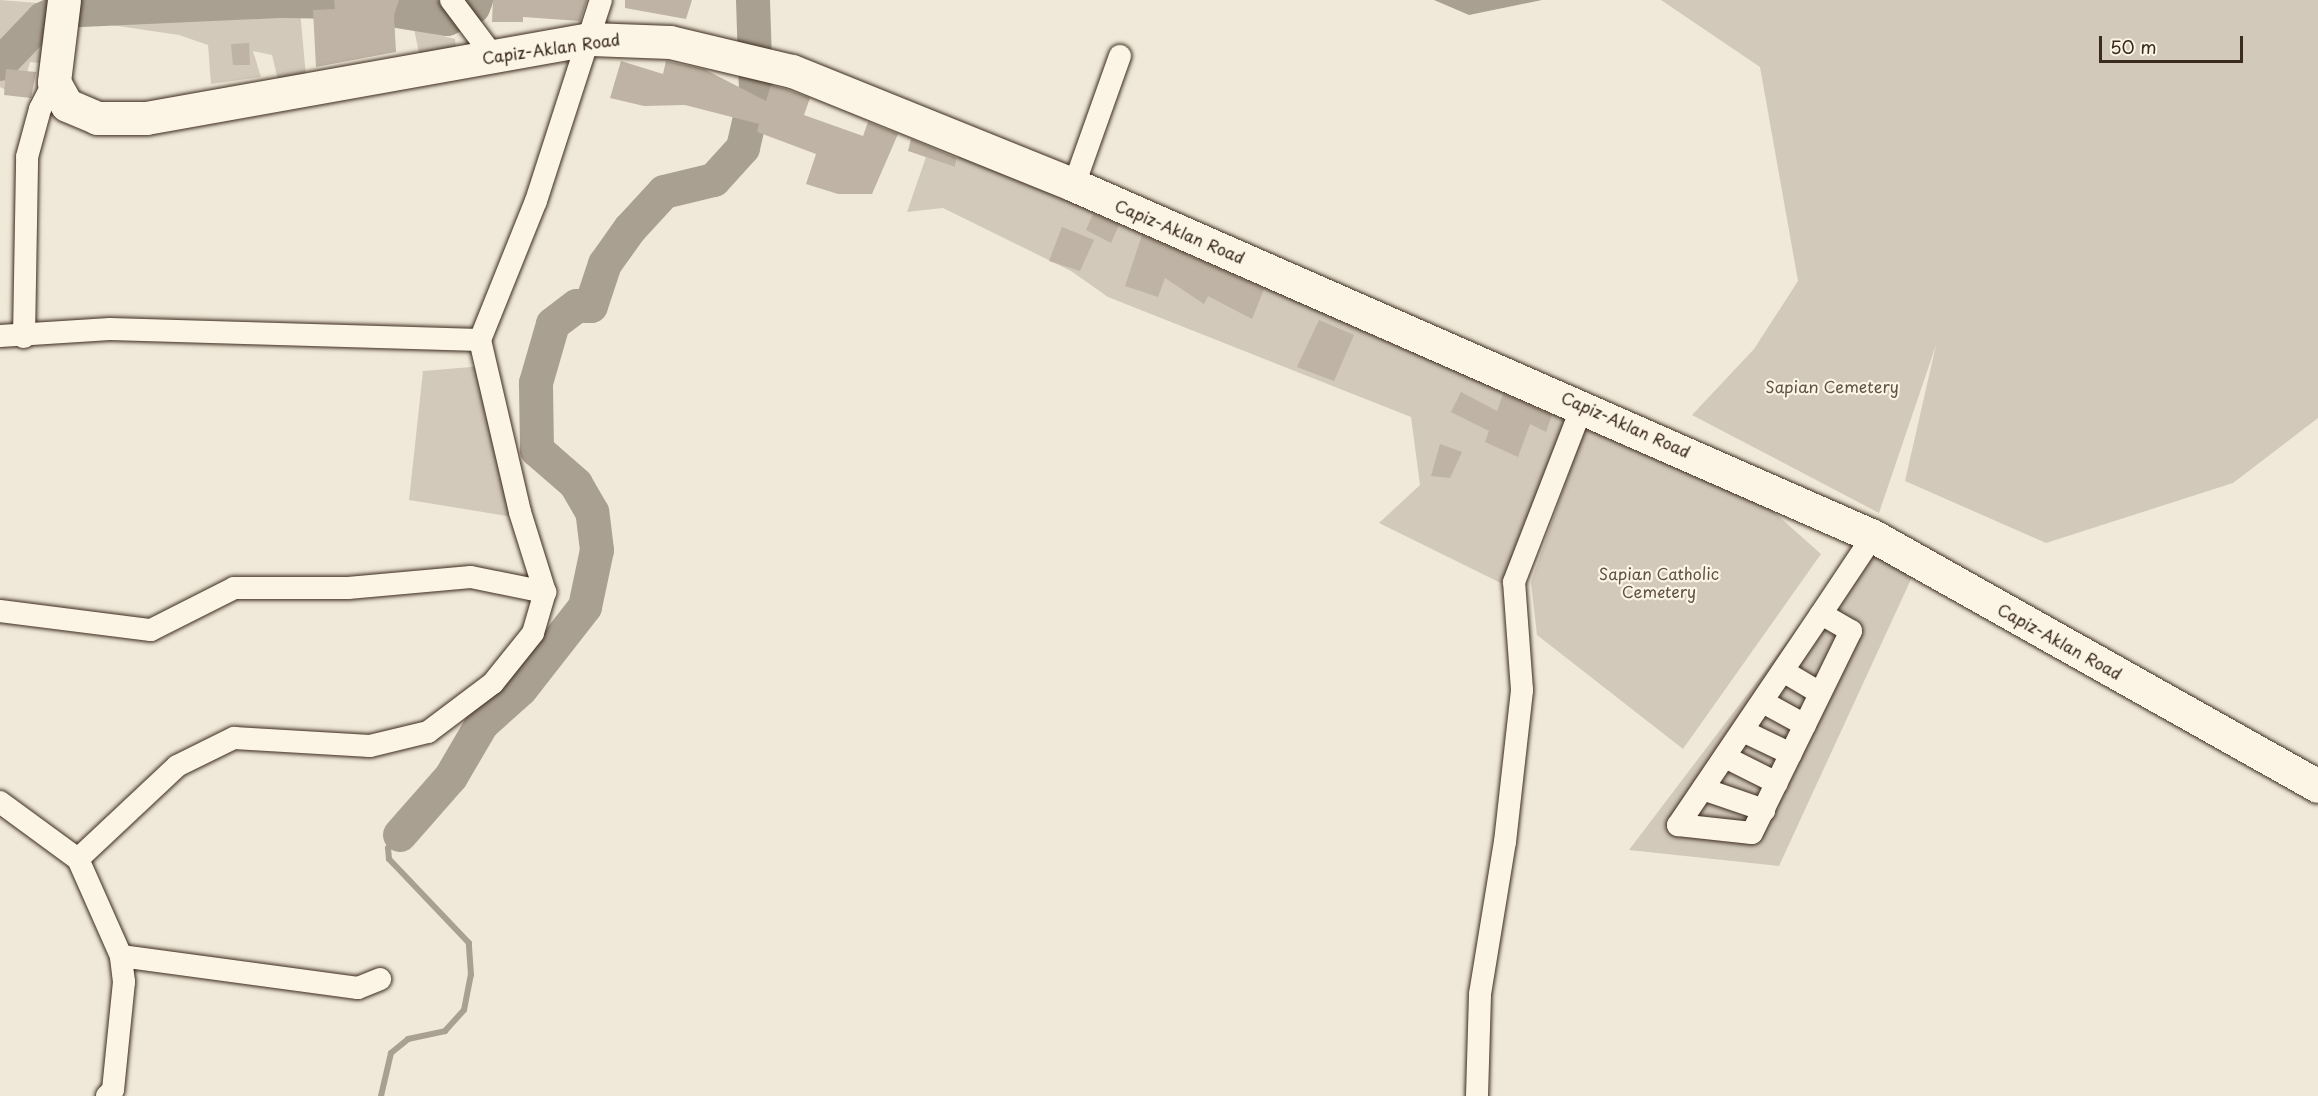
<!DOCTYPE html>
<style>
body{margin:0}
#map{position:relative;width:2318px;height:1096px;overflow:hidden;background:#f0e9d9;font-family:"Playpen Sans",sans-serif}
div>[style]{position:absolute}
.green>*{inset:0;background:#d2c9ba}
.water>*{inset:0;background:#aaa091}
.stream>*{height:6px;margin:-3px;padding:0 3px;transform-origin:3px;border-radius:3px;background:#aaa091}
.river>*{height:34px;margin:-17px;padding:0 17px;transform-origin:17px;border-radius:17px;background:#aaa091}
.building>*{inset:0;background:#beb3a4}
.roads{filter:drop-shadow(0 0 2px #3b2a1e) drop-shadow(0 0 2px #3b2a1e)}
.street>*{height:22px;margin:-11px;padding:0 11px;transform-origin:11px;border-radius:11px;background:#fcf5e5}
.primary>*{height:33px;margin:-16.5px;padding:0 16.5px;transform-origin:16.5px;border-radius:16.5px;background:#fcf5e5}
span{translate:-50% -50%;white-space:nowrap;text-align:center;line-height:1.15;-webkit-text-stroke:4.5px #fcf5e5;paint-order:stroke}
.street-label{font-size:16px;color:#3b2a1e}
.park-label{font-size:16px;color:#615245}
.scale{position:absolute;left:2099px;top:36px;width:144px;height:27px;box-sizing:border-box;border:3px solid #3b2a1e;border-top:0;padding-left:8px;font-size:18px;line-height:21px;white-space:nowrap;color:#3b2a1e;-webkit-text-stroke:4px #fcf5e5;paint-order:stroke}
</style>
<div id="map">
<div class="green">
<i style="clip-path:polygon(0 0,50px 4px,58px 65px,30px 62px,24px 84px,8px 91px,0 87px)"></i>
<i style="clip-path:polygon(86px 0,330px 0,325px 7px,300px 11px,306px 76px,278px 80px,272px 55px,253px 51px,261px 77px,211px 84px,208px 45px,179px 35px,77px 20px)"></i>
<i style="clip-path:polygon(1661px 0,2318px 0,2318px 418px,2233px 483px,2046px 543px,1905px 481px,1936px 345px,1879px 513px,1692px 415px,1754px 349px,1798px 281px,1760px 67px)"></i>
<i style="clip-path:polygon(414px 29px,455px 39px,457px 58px,422px 67px)"></i>
<i style="clip-path:polygon(959px 152px,1576px 423px,1513px 589px,1379px 523px,1420px 485px,1411px 417px,1108px 297px,1071px 271px,943px 208px,907px 212px,926px 157px,955px 167px)"></i>
<i style="clip-path:polygon(495px 365px,526px 519px,409px 500px,423px 371px)"></i>
<i style="clip-path:polygon(1587px 422px,1759px 499px,1821px 554px,1683px 749px,1537px 635px,1531px 582px)"></i>
<i style="clip-path:polygon(1868px 535px,1919px 562px,1779px 866px,1629px 850px)"></i>
</div>
<div class="water">
<i style="clip-path:polygon(1434px 0,1542px 0,1469px 15px)"></i>
</div>
<div class="stream">
<i style="left:381px;top:1096px;width:44px;rotate:-76.9deg"></i>
<i style="left:391px;top:1053px;width:22px;rotate:-39deg"></i>
<i style="left:408px;top:1039px;width:38px;rotate:-12deg"></i>
<i style="left:445px;top:1031px;width:28px;rotate:-48deg"></i>
<i style="left:464px;top:1010px;width:36px;rotate:-79deg"></i>
<i style="left:471px;top:975px;width:32px;rotate:-94deg"></i>
<i style="left:469px;top:943px;width:116px;rotate:-133.6deg"></i>
<i style="left:389px;top:859px;width:11px;rotate:-95deg"></i>
<i style="left:388px;top:848px;width:18px;rotate:-47deg"></i>
</div>
<div class="river">
<i style="left:0;top:64px;width:62px;rotate:-46.3deg"></i>
<i style="left:43px;top:19px;width:19px;rotate:-25deg"></i>
<i style="left:60px;top:11px;width:223px;rotate:-2.6deg"></i>
<i style="left:283px;top:1px;width:58px;rotate:1deg"></i>
<i style="left:341px;top:2px;width:107px;rotate:9.1deg"></i>
<i style="left:447px;top:19px;width:29px;rotate:-25deg"></i>
<i style="left:473px;top:7px;width:8px;rotate:-67deg"></i>
<i style="left:400px;top:835px;width:77px;rotate:-48.7deg"></i>
<i style="left:451px;top:777px;width:61px;rotate:-59.7deg"></i>
<i style="left:482px;top:724px;width:52px;rotate:-41.9deg"></i>
<i style="left:521px;top:689px;width:104px;rotate:-52deg"></i>
<i style="left:585px;top:607px;width:58px;rotate:-78.1deg"></i>
<i style="left:597px;top:550px;width:38px;rotate:-97deg"></i>
<i style="left:592px;top:512px;width:32px;rotate:-120deg"></i>
<i style="left:576px;top:484px;width:52px;rotate:-138.9deg"></i>
<i style="left:537px;top:450px;width:67px;rotate:-90.9deg"></i>
<i style="left:536px;top:383px;width:61px;rotate:-73.9deg"></i>
<i style="left:553px;top:324px;width:30px;rotate:-37deg"></i>
<i style="left:577px;top:306px;width:14px"></i>
<i style="left:591px;top:306px;width:44px;rotate:-71.6deg"></i>
<i style="left:605px;top:264px;width:43px;rotate:-54.5deg"></i>
<i style="left:630px;top:229px;width:50px;rotate:-47.4deg"></i>
<i style="left:664px;top:192px;width:51px;rotate:-13.5deg"></i>
<i style="left:714px;top:180px;width:43px;rotate:-47.8deg"></i>
<i style="left:743px;top:148px;width:58px;rotate:-77.2deg"></i>
<i style="left:756px;top:91px;width:91px;rotate:-91.9deg"></i>
</div>
<div class="building">
<i style="clip-path:polygon(334px 0,399px 0,394px 15px,396px 52px,316px 67px,313px 10px,335px 9px)"></i>
<i style="clip-path:polygon(493px 0,587px 0,580px 21px,523px 17px,523px 22px,492px 22px)"></i>
<i style="clip-path:polygon(625px 0,692px 0,686px 19px,625px 8px)"></i>
<i style="clip-path:polygon(249px 43px,250px 65px,233px 65px,231px 44px)"></i>
<i style="clip-path:polygon(621px 61px,663px 74px,666px 61px,704px 69px,766px 101px,771px 85px,786px 89px,810px 98px,804px 115px,863px 136px,868px 122px,898px 134px,872px 194px,838px 194px,806px 184px,816px 154px,757px 132px,759px 124px,685px 105px,644px 106px,610px 98px)"></i>
<i style="clip-path:polygon(6px 69px,36px 72px,31px 98px,4px 95px)"></i>
<i style="clip-path:polygon(911px 139px,957px 158px,955px 167px,908px 151px)"></i>
<i style="clip-path:polygon(1093px 214px,1119px 225px,1111px 243px,1086px 230px)"></i>
<i style="clip-path:polygon(1062px 227px,1094px 240px,1080px 271px,1049px 261px)"></i>
<i style="clip-path:polygon(1142px 235px,1264px 289px,1252px 319px,1208px 296px,1204px 304px,1165px 278px,1158px 297px,1125px 286px)"></i>
<i style="clip-path:polygon(1319px 320px,1354px 335px,1334px 381px,1297px 367px)"></i>
<i style="clip-path:polygon(1461px 392px,1497px 411px,1503px 394px,1552px 415px,1546px 432px,1530px 424px,1518px 457px,1485px 442px,1489px 431px,1451px 412px)"></i>
<i style="clip-path:polygon(1440px 444px,1462px 452px,1450px 478px,1431px 476px)"></i>
</div>
<div class="roads">
<div class="street">
<i style="left:451px;top:0;width:70px;rotate:53.1deg"></i>
<i style="left:1074px;top:185px;width:137px;rotate:-70.4deg"></i>
<i style="left:0;top:336px;width:110px;rotate:-3.6deg"></i>
<i style="left:110px;top:329px;width:370px;rotate:1.7deg"></i>
<i style="left:24px;top:337px;width:180px;rotate:-89deg"></i>
<i style="left:27px;top:157px;width:50px;rotate:-74.8deg"></i>
<i style="left:40px;top:109px;width:30px;rotate:-63deg"></i>
<i style="left:0;top:611px;width:152px;rotate:7.2deg"></i>
<i style="left:151px;top:630px;width:93px;rotate:-26.8deg"></i>
<i style="left:234px;top:588px;width:114px"></i>
<i style="left:348px;top:588px;width:123px;rotate:-5.1deg"></i>
<i style="left:471px;top:577px;width:76px;rotate:11.5deg"></i>
<i style="left:1821px;top:614px;width:255px;rotate:124.1deg"></i>
<i style="left:1678px;top:825px;width:74px;rotate:6.2deg"></i>
<i style="left:1752px;top:833px;width:225px;rotate:-63.9deg"></i>
<i style="left:1851px;top:631px;width:34px;rotate:-150deg"></i>
<i style="left:1821px;top:614px;width:94px;rotate:-56.3deg"></i>
<i style="left:1783px;top:671px;width:43px;rotate:30.7deg"></i>
<i style="left:1763px;top:702px;width:48px;rotate:28.7deg"></i>
<i style="left:1743px;top:731px;width:53px;rotate:25.6deg"></i>
<i style="left:1725px;top:757px;width:58px;rotate:26.6deg"></i>
<i style="left:1703px;top:789px;width:65px;rotate:19deg"></i>
<i style="left:0;top:802px;width:97px;rotate:36.2deg"></i>
<i style="left:121px;top:956px;width:239px;rotate:7.7deg"></i>
<i style="left:358px;top:988px;width:24px;rotate:-22deg"></i>
<i style="left:107px;top:1096px;width:8px;rotate:-45deg"></i>
<i style="left:113px;top:1090px;width:109px;rotate:-84.2deg"></i>
<i style="left:124px;top:982px;width:26px;rotate:-97deg"></i>
<i style="left:121px;top:956px;width:106px;rotate:-113.9deg"></i>
<i style="left:78px;top:859px;width:136px;rotate:-43.2deg"></i>
<i style="left:177px;top:766px;width:64px;rotate:-26.2deg"></i>
<i style="left:234px;top:738px;width:136px;rotate:3.4deg"></i>
<i style="left:370px;top:746px;width:60px;rotate:-13.6deg"></i>
<i style="left:428px;top:732px;width:81px;rotate:-37deg"></i>
<i style="left:493px;top:683px;width:64px;rotate:-51.3deg"></i>
<i style="left:533px;top:633px;width:43px;rotate:-73.7deg"></i>
<i style="left:545px;top:592px;width:84px;rotate:-107.4deg"></i>
<i style="left:520px;top:512px;width:177px;rotate:-103.1deg"></i>
<i style="left:480px;top:340px;width:150px;rotate:-68.1deg"></i>
<i style="left:536px;top:201px;width:211px;rotate:-72.1deg"></i>
<i style="left:1477px;top:1096px;width:102px;rotate:-88.3deg"></i>
<i style="left:1480px;top:994px;width:154px;rotate:-80.7deg"></i>
<i style="left:1505px;top:842px;width:153px;rotate:-83.6deg"></i>
<i style="left:1522px;top:690px;width:108px;rotate:-94.2deg"></i>
<i style="left:1514px;top:582px;width:191px;rotate:-68.8deg"></i>
</div>
<div class="primary">
<i style="left:64px;top:0;width:83px;rotate:97deg"></i>
<i style="left:54px;top:82px;width:26px;rotate:61deg"></i>
<i style="left:67px;top:105px;width:33px;rotate:23deg"></i>
<i style="left:97px;top:118px;width:49px"></i>
<i style="left:146px;top:118px;width:449px;rotate:-10.1deg"></i>
<i style="left:588px;top:39px;width:82px;rotate:2.1deg"></i>
<i style="left:670px;top:42px;width:125px;rotate:13.4deg"></i>
<i style="left:792px;top:71px;width:304px;rotate:22deg"></i>
<i style="left:1074px;top:185px;width:873px;rotate:23.72deg"></i>
<i style="left:1873px;top:536px;width:510px;rotate:29.33deg"></i>
</div>
</div>
<div class="street-label">
<span style="left:551px;top:48px;rotate:-8deg">Capiz-Aklan Road</span>
<span style="left:1180px;top:231px;rotate:23deg">Capiz-Aklan Road</span>
<span style="left:1626px;top:424px;rotate:24deg">Capiz-Aklan Road</span>
<span style="left:2060px;top:641px;rotate:29deg">Capiz-Aklan Road</span>
</div>
<div class="park-label">
<span style="left:1832px;top:386px">Sapian Cemetery</span>
<span style="left:1659px;top:582px">Sapian Catholic<br>Cemetery</span>
</div>
<div class="scale">50 m</div>
</div>
